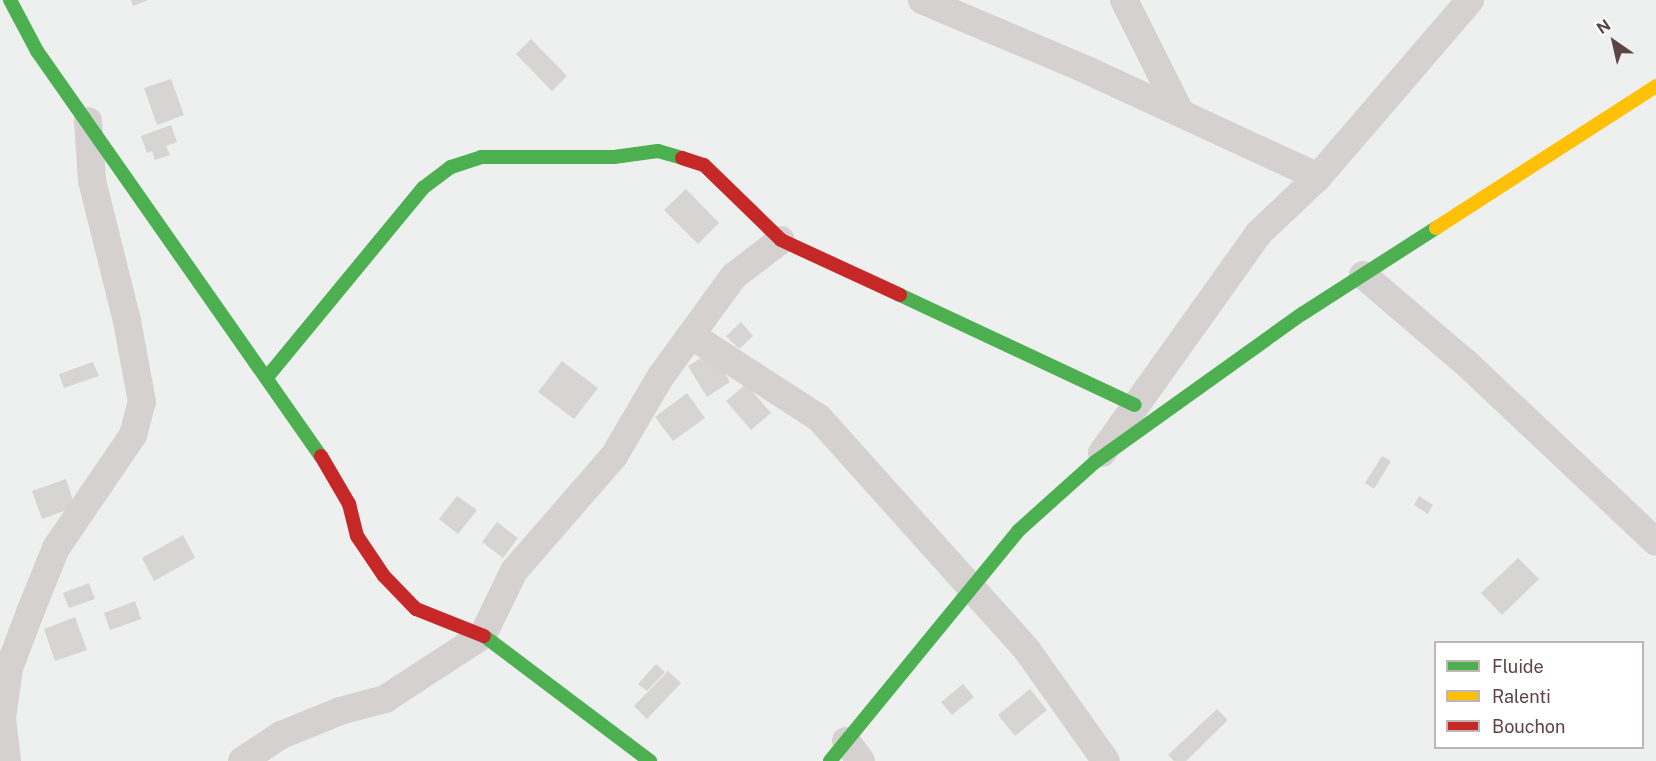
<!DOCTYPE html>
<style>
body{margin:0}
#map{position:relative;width:1656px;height:761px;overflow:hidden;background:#eeefef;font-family:"Public Sans",sans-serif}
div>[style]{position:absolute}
.building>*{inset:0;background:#d7d5d4}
.street>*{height:28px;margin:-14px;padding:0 14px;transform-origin:14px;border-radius:14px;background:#d6d1d1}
.fast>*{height:14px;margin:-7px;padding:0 7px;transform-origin:7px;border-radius:7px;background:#4caf50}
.slow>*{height:14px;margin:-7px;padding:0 7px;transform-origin:7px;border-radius:7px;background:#ffc107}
.jam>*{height:14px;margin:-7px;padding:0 7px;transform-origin:7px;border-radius:7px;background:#c62828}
span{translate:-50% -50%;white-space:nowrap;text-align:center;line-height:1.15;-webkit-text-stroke:4.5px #fff;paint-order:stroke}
.legend{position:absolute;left:1434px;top:641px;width:210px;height:108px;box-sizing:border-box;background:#fff;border:2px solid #beb5b4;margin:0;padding:8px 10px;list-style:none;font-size:18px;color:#5c4544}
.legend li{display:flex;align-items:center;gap:12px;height:30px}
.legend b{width:30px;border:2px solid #beb5b4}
.north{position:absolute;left:1584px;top:12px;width:60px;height:60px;-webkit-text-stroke:4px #fff;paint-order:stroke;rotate:326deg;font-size:16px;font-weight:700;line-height:24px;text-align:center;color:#5c4544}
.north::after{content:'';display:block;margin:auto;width:21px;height:27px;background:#5c4544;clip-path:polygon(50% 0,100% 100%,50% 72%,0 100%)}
</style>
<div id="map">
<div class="building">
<i style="clip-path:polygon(131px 0,148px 0,133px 6px)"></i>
<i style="clip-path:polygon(531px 39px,567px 76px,552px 91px,516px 54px)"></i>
<i style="clip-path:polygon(171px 79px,184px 115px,157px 125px,144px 88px)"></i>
<i style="clip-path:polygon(171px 125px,177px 142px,166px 146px,170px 155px,155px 160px,152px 151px,147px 153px,141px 136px)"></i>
<i style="clip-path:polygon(686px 189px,719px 223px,698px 244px,664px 210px)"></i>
<i style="clip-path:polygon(741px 322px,753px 336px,739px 349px,726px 336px)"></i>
<i style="clip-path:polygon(712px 351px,730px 382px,707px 397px,688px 366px)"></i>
<i style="clip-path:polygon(562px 361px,598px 388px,574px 419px,538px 392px)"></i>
<i style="clip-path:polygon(93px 362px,99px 376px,64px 388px,59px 374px)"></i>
<i style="clip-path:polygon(746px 384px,771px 413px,751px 430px,726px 401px)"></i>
<i style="clip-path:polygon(687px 393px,705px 418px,673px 441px,655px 417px)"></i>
<i style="clip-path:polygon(1382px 456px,1391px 461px,1374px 489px,1365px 483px)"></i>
<i style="clip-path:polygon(66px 479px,75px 507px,42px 519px,32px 491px)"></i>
<i style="clip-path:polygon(457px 496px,477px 510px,458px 534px,439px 519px)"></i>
<i style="clip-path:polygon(1419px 496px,1433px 505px,1428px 514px,1414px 505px)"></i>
<i style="clip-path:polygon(497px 522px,518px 538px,503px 558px,482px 542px)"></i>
<i style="clip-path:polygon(183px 535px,195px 558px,154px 581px,142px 558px)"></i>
<i style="clip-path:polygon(1518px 558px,1539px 579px,1502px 615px,1481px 593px)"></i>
<i style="clip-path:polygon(89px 583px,95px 599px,69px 608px,63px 593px)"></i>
<i style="clip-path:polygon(135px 601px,141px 619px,110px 630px,104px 613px)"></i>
<i style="clip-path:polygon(75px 617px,87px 650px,55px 661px,44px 629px)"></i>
<i style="clip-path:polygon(656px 664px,665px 672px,647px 691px,638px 684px)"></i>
<i style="clip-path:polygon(668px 671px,681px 683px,647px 719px,634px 706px)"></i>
<i style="clip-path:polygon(963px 684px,974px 697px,952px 715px,941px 702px)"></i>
<i style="clip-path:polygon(1030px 689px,1047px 710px,1015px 736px,998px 715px)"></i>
<i style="clip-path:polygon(1217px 709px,1228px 720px,1186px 761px,1174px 761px,1168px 755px)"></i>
</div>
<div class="street">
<i style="left:922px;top:0;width:181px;rotate:23deg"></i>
<i style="left:1089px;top:71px;width:252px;rotate:24.8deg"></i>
<i style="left:1124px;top:0;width:125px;rotate:63.4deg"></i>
<i style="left:1363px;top:275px;width:134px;rotate:40.5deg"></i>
<i style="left:1465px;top:362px;width:262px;rotate:43.3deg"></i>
<i style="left:691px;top:335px;width:153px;rotate:33deg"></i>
<i style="left:819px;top:418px;width:312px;rotate:48.1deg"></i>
<i style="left:1027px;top:650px;width:136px;rotate:54.6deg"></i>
<i style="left:1102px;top:453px;width:270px;rotate:-54.5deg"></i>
<i style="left:1259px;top:233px;width:81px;rotate:-43.5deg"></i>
<i style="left:1318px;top:177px;width:233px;rotate:-49.3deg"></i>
<i style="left:846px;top:741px;width:25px;rotate:53deg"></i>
<i style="left:7px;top:761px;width:43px;rotate:-96.6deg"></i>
<i style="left:2px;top:718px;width:50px;rotate:-82deg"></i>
<i style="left:9px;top:668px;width:62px;rotate:-69.2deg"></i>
<i style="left:31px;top:610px;width:67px;rotate:-68deg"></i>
<i style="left:56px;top:548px;width:137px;rotate:-55.7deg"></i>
<i style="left:133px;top:435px;width:34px;rotate:-75deg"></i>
<i style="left:142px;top:402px;width:82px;rotate:-100.5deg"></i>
<i style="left:127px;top:321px;width:144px;rotate:-104deg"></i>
<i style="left:92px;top:181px;width:60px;rotate:-93.8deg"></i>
<i style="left:242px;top:761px;width:47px;rotate:-33.7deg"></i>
<i style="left:281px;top:735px;width:64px;rotate:-22.1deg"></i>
<i style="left:340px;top:711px;width:47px;rotate:-14.9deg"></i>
<i style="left:385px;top:699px;width:117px;rotate:-33.1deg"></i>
<i style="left:483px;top:635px;width:71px;rotate:-64.2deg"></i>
<i style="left:514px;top:571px;width:152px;rotate:-49deg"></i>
<i style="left:614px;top:456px;width:93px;rotate:-59.6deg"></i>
<i style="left:661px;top:376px;width:124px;rotate:-53.9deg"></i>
<i style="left:734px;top:276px;width:59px;rotate:-37.5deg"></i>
</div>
<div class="fast">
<i style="left:10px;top:0;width:58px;rotate:62.1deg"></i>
<i style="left:37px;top:51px;width:495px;rotate:55deg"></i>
<i style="left:900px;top:295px;width:259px;rotate:25.1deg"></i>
<i style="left:268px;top:376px;width:244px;rotate:-50.5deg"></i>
<i style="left:423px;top:188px;width:35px;rotate:-37deg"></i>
<i style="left:451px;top:167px;width:32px;rotate:-18deg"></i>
<i style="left:481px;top:157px;width:133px"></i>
<i style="left:614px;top:157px;width:44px;rotate:-7.8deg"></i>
<i style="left:658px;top:151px;width:25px;rotate:16deg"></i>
<i style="left:484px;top:636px;width:208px;rotate:37deg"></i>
<i style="left:830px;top:761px;width:297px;rotate:-50.7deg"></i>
<i style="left:1018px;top:531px;width:103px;rotate:-41.9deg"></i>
<i style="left:1095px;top:462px;width:254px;rotate:-35.6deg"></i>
<i style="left:1302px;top:314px;width:159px;rotate:-32.7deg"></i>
</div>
<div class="slow">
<i style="left:1436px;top:228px;width:262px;rotate:-32.8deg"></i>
</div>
<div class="jam">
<i style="left:682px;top:158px;width:23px;rotate:18deg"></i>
<i style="left:704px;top:165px;width:107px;rotate:44.2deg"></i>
<i style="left:781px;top:240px;width:131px;rotate:24.8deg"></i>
<i style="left:321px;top:456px;width:56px;rotate:59.7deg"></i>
<i style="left:349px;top:504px;width:33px;rotate:76deg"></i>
<i style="left:357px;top:536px;width:48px;rotate:56deg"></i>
<i style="left:384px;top:576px;width:46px;rotate:45.9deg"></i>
<i style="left:416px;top:609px;width:73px;rotate:21.7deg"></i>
</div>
<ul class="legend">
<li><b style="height:8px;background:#4caf50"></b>Fluide</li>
<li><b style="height:8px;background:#ffc107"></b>Ralenti</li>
<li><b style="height:8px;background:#c62828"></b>Bouchon</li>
</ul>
<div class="north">N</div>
</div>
